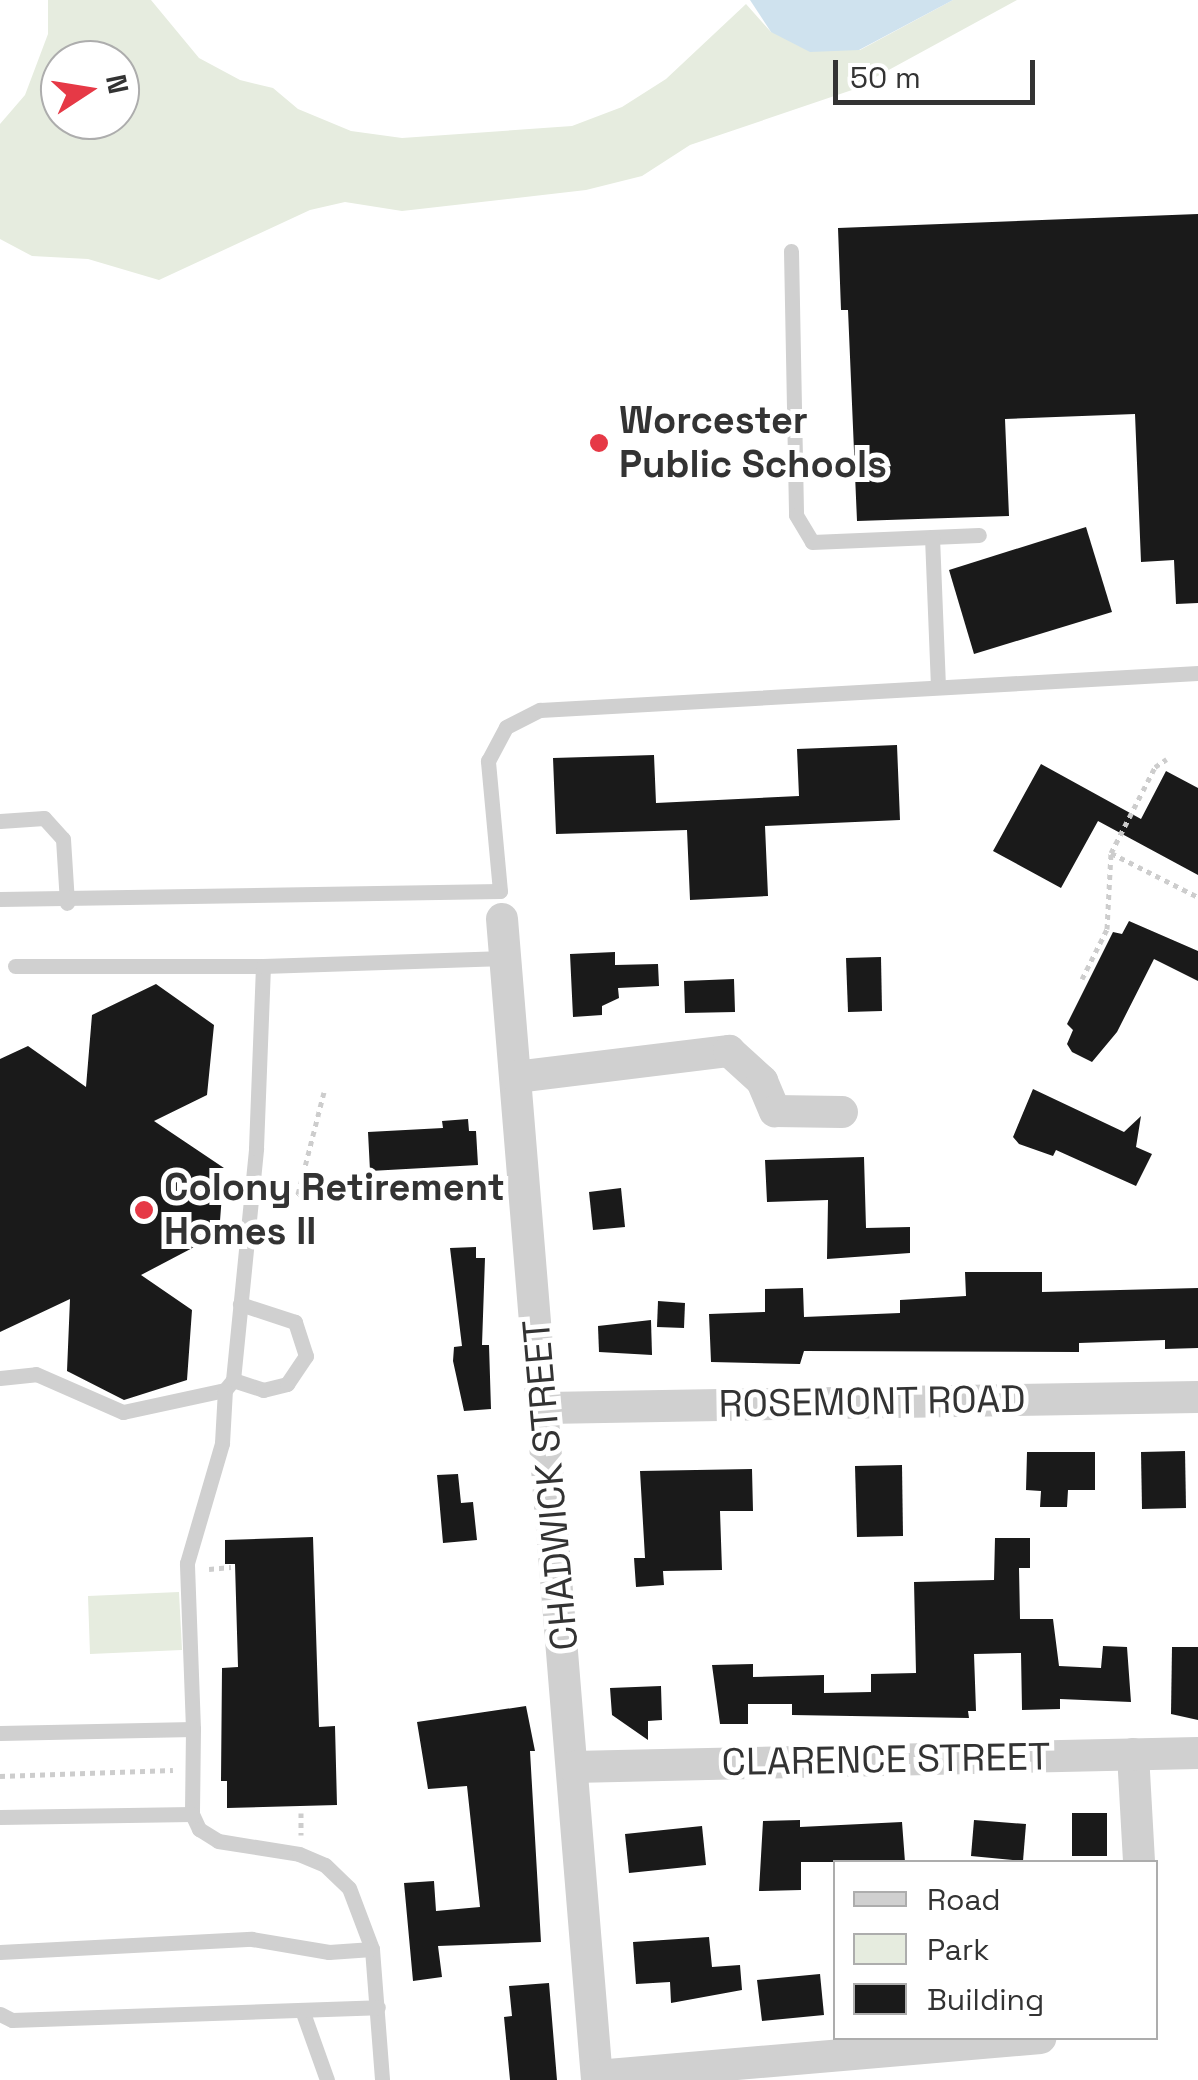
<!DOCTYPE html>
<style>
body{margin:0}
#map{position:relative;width:1198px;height:2080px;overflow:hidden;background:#fff;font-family:"Space Grotesk",sans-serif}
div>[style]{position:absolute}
.green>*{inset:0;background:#e6ecdf}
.water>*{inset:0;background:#cfe2ee}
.building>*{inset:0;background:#1a1a1a}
.path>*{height:5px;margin-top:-2.5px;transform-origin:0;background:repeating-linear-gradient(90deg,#cdcdcd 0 5px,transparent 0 10px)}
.lane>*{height:15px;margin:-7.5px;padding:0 7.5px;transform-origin:7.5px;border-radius:7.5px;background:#d0d0d0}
.street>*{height:32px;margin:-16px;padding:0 16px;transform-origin:16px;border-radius:16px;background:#d0d0d0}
.dots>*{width:28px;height:28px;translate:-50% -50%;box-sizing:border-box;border:5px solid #fff;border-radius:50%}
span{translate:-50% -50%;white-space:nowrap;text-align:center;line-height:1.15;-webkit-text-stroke:10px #fff;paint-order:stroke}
.poi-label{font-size:38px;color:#333;font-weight:700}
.left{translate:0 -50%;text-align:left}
.street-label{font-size:38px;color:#333}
.legend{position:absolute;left:833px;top:1860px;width:325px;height:180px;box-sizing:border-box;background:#fff;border:2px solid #adadad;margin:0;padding:12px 18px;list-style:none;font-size:30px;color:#333}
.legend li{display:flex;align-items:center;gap:20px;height:50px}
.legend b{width:50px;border:2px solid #adadad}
.north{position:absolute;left:40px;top:40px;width:100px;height:100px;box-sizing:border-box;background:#fff;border:2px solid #adadad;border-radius:50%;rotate:78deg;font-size:28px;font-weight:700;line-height:40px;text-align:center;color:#333}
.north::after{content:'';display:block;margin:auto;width:35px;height:45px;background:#e63946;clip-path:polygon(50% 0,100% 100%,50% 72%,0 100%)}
.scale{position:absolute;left:833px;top:60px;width:202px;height:45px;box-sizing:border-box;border:5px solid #333;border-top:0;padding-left:12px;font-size:30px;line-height:35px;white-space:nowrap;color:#333;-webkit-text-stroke:8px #fff;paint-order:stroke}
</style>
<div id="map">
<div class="green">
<i style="clip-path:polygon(evenodd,48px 0,151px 0,199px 58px,240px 80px,273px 88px,298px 109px,351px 131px,402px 138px,572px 126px,622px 107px,666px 79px,746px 4px,771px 32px,860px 50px,953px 0,1017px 0,852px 90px,690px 145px,642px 176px,586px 190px,402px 211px,345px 202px,310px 210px,159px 280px,88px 259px,32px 256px,0 239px,0 124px,25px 95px,48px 34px,48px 0,60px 60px,120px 60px,120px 120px,60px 120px,60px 60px)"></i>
<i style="clip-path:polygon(179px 1592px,182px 1650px,90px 1654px,88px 1596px)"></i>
</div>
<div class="water">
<i style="clip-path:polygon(750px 0,953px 0,859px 50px,810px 52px,771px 32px)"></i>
</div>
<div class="building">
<i style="clip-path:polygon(1198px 214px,1198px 603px,1176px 604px,1174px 560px,1141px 562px,1135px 414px,1005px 419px,1009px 516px,857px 521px,848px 310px,841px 310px,838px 228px)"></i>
<i style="clip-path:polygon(1086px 527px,1112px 612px,974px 654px,949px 570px)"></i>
<i style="clip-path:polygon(897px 745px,900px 820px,765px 826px,768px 896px,690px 900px,687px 830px,556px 834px,553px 758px,654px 755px,656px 803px,799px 796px,797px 749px)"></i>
<i style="clip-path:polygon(1041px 764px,1141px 819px,1166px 771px,1198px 788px,1198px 875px,1098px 821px,1061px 888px,993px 851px)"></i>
<i style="clip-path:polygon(1129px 921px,1198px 951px,1198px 981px,1154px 959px,1117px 1032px,1092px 1062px,1072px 1052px,1067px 1044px,1073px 1030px,1067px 1024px,1113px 932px,1122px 934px)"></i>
<i style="clip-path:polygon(615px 952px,615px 965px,658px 964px,659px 986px,618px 988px,619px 998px,602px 1006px,602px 1015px,573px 1017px,570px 954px)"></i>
<i style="clip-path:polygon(881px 957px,882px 1011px,848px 1012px,846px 958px)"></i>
<i style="clip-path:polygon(734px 979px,735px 1012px,685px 1013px,684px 981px)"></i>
<i style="clip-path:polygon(156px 984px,214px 1025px,207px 1095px,154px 1121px,224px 1168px,219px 1234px,141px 1275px,192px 1310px,187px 1380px,124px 1400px,67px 1371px,70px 1299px,0 1332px,0 1059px,28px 1046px,86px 1087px,92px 1015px)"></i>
<i style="clip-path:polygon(1033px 1089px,1124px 1132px,1141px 1116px,1136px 1147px,1152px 1154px,1136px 1186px,1056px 1150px,1053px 1156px,1019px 1144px,1013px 1137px)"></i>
<i style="clip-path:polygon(468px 1119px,469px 1131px,476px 1131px,478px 1165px,370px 1171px,368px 1132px,443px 1128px,442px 1121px)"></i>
<i style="clip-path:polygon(864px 1157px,866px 1228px,910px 1227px,910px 1253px,827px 1259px,828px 1200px,767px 1202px,765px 1160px)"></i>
<i style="clip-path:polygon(621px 1188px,625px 1227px,593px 1230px,589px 1192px)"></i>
<i style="clip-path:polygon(476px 1247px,476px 1258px,485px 1258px,482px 1345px,489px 1345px,491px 1409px,464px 1411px,453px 1361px,454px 1347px,462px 1346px,450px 1248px)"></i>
<i style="clip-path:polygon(965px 1272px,1042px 1272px,1042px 1292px,1198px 1288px,1198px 1348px,1165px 1349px,1165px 1340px,1079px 1343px,1079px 1352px,804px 1351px,800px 1364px,711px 1362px,709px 1314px,765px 1312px,765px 1289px,803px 1288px,804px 1317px,900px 1313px,900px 1300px,966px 1296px)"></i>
<i style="clip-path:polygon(658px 1301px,685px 1303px,684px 1328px,657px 1327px)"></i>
<i style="clip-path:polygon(651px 1320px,652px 1355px,599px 1352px,598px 1326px)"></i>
<i style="clip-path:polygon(1185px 1451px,1186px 1508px,1142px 1509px,1141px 1452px)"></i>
<i style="clip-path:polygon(1027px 1452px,1095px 1452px,1095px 1490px,1068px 1490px,1067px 1507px,1040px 1507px,1041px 1491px,1026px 1490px)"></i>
<i style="clip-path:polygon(902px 1465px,903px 1536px,857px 1537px,855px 1466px)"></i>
<i style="clip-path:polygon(752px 1469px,753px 1511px,720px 1511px,722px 1570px,663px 1571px,664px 1585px,636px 1587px,634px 1558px,645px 1558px,640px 1471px)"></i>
<i style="clip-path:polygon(458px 1474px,461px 1503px,473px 1502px,477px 1540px,443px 1543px,437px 1475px)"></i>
<i style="clip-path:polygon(313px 1537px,319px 1727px,335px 1726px,337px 1805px,227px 1808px,227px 1781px,221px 1781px,222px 1668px,238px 1667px,235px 1564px,225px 1564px,225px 1540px)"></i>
<i style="clip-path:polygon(995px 1538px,1030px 1538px,1030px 1568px,1019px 1568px,1020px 1619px,1053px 1619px,1059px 1666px,1101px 1668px,1103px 1646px,1127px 1647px,1131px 1702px,1060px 1699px,1060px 1709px,1022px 1710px,1021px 1653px,974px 1654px,976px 1711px,968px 1711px,969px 1718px,792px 1715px,792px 1704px,748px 1704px,748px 1724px,720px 1724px,712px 1665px,753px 1664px,753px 1677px,824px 1675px,824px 1693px,871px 1692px,871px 1674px,916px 1673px,914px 1582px,994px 1580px)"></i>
<i style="clip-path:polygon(1172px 1647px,1198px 1647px,1198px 1720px,1171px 1714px)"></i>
<i style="clip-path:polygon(661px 1686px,662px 1720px,648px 1721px,648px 1740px,612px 1715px,610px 1688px)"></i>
<i style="clip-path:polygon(526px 1706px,535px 1751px,530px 1751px,541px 1942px,438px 1946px,442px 1977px,413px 1981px,404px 1883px,434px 1881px,436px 1911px,480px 1907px,467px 1786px,428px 1789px,417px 1722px)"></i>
<i style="clip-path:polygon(1072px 1813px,1107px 1813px,1107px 1856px,1072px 1856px)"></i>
<i style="clip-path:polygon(800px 1820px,800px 1827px,902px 1822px,905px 1862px,801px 1862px,801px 1890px,759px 1891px,763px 1821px)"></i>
<i style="clip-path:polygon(974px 1820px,1026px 1824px,1023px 1861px,971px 1856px)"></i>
<i style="clip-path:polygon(702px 1826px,706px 1865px,629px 1873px,625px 1834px)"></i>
<i style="clip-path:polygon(709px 1937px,712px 1967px,740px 1965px,742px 1990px,671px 2003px,670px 1982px,636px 1984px,633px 1942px)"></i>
<i style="clip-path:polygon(820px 1974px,824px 2015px,762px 2021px,757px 1980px)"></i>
<i style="clip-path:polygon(549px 1983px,557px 2080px,510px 2080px,504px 2017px,512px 2016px,509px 1986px)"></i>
</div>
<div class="path">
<i style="left:1111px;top:853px;width:97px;rotate:26.8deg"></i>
<i style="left:1082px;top:979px;width:56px;rotate:-63.4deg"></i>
<i style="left:1107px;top:929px;width:76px;rotate:-87deg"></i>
<i style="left:1111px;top:853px;width:97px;rotate:-62.9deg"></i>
<i style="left:1155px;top:767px;width:14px;rotate:-34deg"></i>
<i style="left:271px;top:1210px;width:31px;rotate:-31deg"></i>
<i style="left:298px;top:1194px;width:105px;rotate:-75.7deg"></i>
<i style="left:209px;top:1569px;width:22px;rotate:-5deg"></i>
<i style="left:0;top:1776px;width:173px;rotate:-2deg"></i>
<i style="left:301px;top:1813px;width:22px;rotate:90deg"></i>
</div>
<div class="lane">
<i style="left:791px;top:251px;width:264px;rotate:88.9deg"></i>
<i style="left:796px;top:515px;width:31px;rotate:59deg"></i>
<i style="left:812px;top:542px;width:167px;rotate:-2.4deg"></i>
<i style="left:932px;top:537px;width:149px;rotate:87.7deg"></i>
<i style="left:0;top:821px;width:44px;rotate:-3.9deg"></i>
<i style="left:44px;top:818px;width:28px;rotate:48deg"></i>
<i style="left:63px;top:839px;width:64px;rotate:86.4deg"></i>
<i style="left:0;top:899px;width:500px;rotate:-0.92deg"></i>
<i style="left:500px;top:891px;width:131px;rotate:-95.3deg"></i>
<i style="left:488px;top:761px;width:38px;rotate:-62deg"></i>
<i style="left:506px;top:727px;width:38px;rotate:-27deg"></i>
<i style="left:540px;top:710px;width:659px;rotate:-3.22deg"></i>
<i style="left:15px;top:966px;width:248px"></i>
<i style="left:0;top:1378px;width:36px;rotate:-6deg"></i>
<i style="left:36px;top:1374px;width:95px;rotate:23.6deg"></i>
<i style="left:123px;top:1412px;width:104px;rotate:-12.2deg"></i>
<i style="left:225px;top:1390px;width:13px;rotate:-51deg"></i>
<i style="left:233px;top:1380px;width:233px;rotate:-84.3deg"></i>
<i style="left:256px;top:1148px;width:182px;rotate:-87.8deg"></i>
<i style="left:263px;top:966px;width:242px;rotate:-1.9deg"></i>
<i style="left:233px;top:1380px;width:32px;rotate:18deg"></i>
<i style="left:263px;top:1390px;width:25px;rotate:-14deg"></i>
<i style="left:287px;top:1384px;width:34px;rotate:-56deg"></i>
<i style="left:306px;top:1356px;width:36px;rotate:-108deg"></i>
<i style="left:295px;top:1322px;width:58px;rotate:-161.9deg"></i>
<i style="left:193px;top:1729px;width:166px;rotate:-92.1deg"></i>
<i style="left:187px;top:1563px;width:125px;rotate:-73.7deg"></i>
<i style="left:222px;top:1443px;width:53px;rotate:-86.8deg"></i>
<i style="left:0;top:1733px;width:193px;rotate:-1.2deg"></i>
<i style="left:193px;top:1729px;width:85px;rotate:90.7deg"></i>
<i style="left:192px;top:1814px;width:17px;rotate:65deg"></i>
<i style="left:199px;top:1829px;width:22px;rotate:32deg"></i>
<i style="left:218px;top:1841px;width:82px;rotate:9.1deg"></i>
<i style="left:299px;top:1854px;width:28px;rotate:23deg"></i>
<i style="left:325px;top:1865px;width:33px;rotate:44deg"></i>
<i style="left:349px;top:1888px;width:65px;rotate:69.3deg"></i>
<i style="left:372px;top:1949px;width:131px;rotate:85.6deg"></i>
<i style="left:0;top:1817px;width:192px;rotate:-0.9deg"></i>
<i style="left:0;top:1952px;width:252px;rotate:-3deg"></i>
<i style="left:252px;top:1939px;width:78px;rotate:9.6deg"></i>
<i style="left:329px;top:1952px;width:43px;rotate:-4deg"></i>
<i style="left:302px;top:2010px;width:74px;rotate:70.3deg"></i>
<i style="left:0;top:2014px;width:13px;rotate:27deg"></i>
<i style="left:12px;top:2020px;width:366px;rotate:-2deg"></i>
</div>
<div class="street">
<i style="left:502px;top:919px;width:1165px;rotate:85.32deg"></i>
<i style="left:516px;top:1077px;width:215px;rotate:-7deg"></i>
<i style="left:729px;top:1051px;width:45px;rotate:42.3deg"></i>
<i style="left:762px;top:1081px;width:33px;rotate:67deg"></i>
<i style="left:775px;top:1111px;width:67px;rotate:0.9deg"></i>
<i style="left:546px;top:1408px;width:652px;rotate:-0.97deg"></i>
<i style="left:1133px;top:1754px;width:108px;rotate:86.8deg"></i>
<i style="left:573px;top:1767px;width:625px;rotate:-1.28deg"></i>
<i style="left:597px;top:2076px;width:445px;rotate:-4.9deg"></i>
</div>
<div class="dots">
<i style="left:599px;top:443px;background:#e63946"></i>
<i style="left:144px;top:1210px;background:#e63946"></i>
</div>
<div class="poi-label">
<span class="left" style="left:619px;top:443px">Worcester<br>Public Schools</span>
<span class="left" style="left:164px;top:1210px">Colony Retirement<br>Homes II</span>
</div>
<div class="street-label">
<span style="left:872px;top:1402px;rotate:-1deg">ROSEMONT ROAD</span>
<span style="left:551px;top:1485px;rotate:-95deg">CHADWICK STREET</span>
<span style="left:886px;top:1760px;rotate:-1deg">CLARENCE STREET</span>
</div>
<ul class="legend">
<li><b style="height:12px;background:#d0d0d0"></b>Road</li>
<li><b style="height:28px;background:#e6ecdf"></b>Park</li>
<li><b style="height:28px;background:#1a1a1a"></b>Building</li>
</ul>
<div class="north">N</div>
<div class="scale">50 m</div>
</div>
